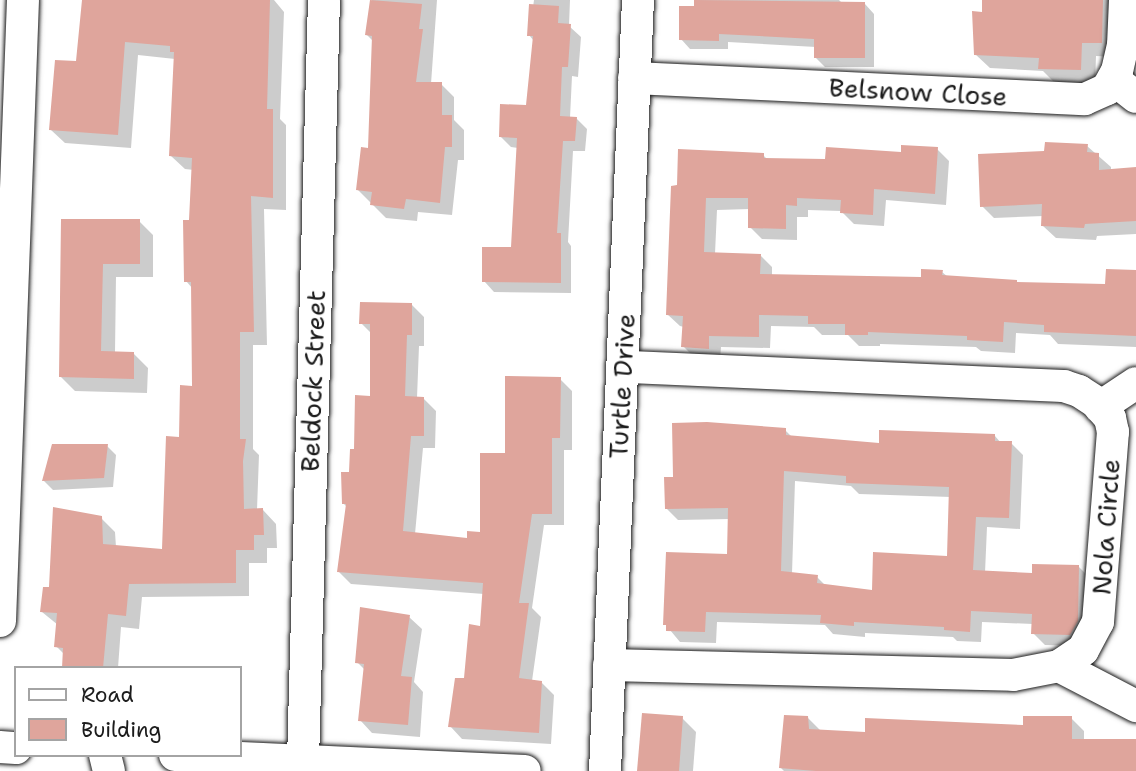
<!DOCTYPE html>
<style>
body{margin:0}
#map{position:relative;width:1136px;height:771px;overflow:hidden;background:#fff;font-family:"Shantell Sans",sans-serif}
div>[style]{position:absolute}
.shadow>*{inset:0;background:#0003}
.building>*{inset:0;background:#dfa59c}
.roads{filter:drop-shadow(0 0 2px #1c1c1c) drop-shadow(0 0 2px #1c1c1c)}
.minor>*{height:32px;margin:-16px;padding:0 16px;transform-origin:16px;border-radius:16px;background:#fff}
span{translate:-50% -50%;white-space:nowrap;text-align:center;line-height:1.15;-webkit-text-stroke:6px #fff;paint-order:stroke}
.street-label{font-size:26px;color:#1c1c1c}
.legend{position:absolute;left:14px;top:666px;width:228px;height:91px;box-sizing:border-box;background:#fff;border:2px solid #a4a4a4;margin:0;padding:9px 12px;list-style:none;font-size:21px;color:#1c1c1c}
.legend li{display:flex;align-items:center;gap:14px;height:35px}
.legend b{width:35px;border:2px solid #a4a4a4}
</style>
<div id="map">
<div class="shadow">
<i style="clip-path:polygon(84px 0,274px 0,284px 12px,280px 119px,286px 125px,286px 210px,264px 209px,267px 345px,253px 345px,253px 449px,259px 455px,257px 510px,263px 510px,276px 524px,277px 548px,267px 548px,267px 563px,249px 563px,249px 596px,142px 597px,139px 629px,121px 627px,118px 668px,64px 668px,65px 655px,56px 646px,58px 625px,42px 612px,50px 589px,101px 518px,115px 532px,116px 547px,164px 551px,180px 438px,194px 387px,193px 289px,186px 281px,194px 170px,185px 169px,171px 156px,175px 59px,138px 55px,131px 148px,65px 143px,51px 130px,78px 63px)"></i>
<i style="clip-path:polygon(372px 0,437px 0,431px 84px,441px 84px,454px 97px,454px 120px,464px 130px,464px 160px,458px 160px,452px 215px,418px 212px,417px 221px,386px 218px,358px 190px,370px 150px,373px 41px,367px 35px)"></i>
<i style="clip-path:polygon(534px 0,570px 0,569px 26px,581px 37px,578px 77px,572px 76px,570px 118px,576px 118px,587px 129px,585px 151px,573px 151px,568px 242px,571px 246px,571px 293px,494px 292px,484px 281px,513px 249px,518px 148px,511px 147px,500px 136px,528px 107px,534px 41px,529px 35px)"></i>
<i style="clip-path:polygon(695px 0,839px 0,843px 4px,865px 4px,874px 14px,874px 67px,825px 67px,815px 57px,816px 47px,728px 42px,728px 49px,690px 49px,681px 39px,695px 8px)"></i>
<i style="clip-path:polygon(984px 0,1112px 0,1115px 57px,1096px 56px,1095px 84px,1054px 82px,1043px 71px,990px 68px,975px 54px)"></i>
<i style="clip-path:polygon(1087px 146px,1111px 167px,1111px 171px,1136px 169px,1136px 234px,1097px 236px,1096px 240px,1056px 238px,1043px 226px,1044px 216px,994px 218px,982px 206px,1046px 152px)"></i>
<i style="clip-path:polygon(937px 149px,949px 161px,946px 205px,886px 200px,884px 226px,854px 224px,841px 211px,808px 210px,808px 217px,797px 217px,797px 240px,762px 239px,750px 227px,750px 209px,717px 210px,715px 254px,760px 255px,772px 267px,772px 276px,923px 279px,942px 272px,948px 277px,1019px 284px,1107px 285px,1136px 272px,1136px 347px,1058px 344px,1050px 335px,1016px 333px,1015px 353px,981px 351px,976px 347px,880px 344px,880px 346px,859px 346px,848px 335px,822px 335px,814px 327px,771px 326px,770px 348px,721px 347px,720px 360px,695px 358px,683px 346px,684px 327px,680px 326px,667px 314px,673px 187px,763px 155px,768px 160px,827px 161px)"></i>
<i style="clip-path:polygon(63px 220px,139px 221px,153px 235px,153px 277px,116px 277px,115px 353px,134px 354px,148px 368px,147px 393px,75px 391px,61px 377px)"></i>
<i style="clip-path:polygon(412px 305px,424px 317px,424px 346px,419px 346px,417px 398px,423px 398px,436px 411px,435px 448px,423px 448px,415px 534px,468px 540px,482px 533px,507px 455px,560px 379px,572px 391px,572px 450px,564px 450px,564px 525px,544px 525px,532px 608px,541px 617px,532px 681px,541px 682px,554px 695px,551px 744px,462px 739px,450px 726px,482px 628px,484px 594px,351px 584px,339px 572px,348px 508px,343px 503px,372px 397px,371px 333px,361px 323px)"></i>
<i style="clip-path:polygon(evenodd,785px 430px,792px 437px,881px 445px,995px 436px,1001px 443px,1011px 443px,1023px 455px,1020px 529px,987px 527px,985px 573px,1034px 575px,1078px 566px,1090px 578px,1082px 646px,1045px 645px,1033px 633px,1033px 624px,982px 622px,981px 642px,957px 641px,953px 637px,865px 633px,865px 637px,833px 634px,825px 625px,717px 622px,716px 643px,680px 642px,665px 624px,729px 556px,730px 519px,678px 520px,666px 508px,675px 479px,785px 430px,795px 481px,851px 486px,859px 494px,951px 497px,948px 558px,873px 592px,826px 586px,817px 577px,792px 574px,795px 481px)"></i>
<i style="clip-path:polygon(107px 446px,116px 455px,113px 487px,53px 490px,43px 480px)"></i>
<i style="clip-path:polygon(409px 617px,422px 629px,414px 682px,423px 692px,420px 737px,372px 733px,360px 720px,365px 670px,357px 662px)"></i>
<i style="clip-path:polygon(240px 689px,242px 692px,241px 740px,240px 740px)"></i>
<i style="clip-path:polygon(807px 717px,821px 731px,866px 734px,1025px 727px,1071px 718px,1084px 731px,1084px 741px,1136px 740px,1136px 771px,784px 771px,781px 768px)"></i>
<i style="clip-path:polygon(682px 718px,696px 732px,693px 771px,639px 771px)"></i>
</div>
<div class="building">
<i style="clip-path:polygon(82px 0,270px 0,267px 109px,273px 109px,273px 198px,251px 196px,254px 332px,240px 332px,240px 439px,246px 439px,243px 461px,244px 509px,263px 508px,264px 535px,254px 535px,254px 550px,236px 550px,236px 583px,129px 584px,126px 616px,108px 614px,103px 668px,62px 668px,63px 648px,54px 647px,57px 613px,40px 612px,43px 587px,49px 587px,53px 507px,102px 516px,103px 544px,162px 549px,166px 436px,179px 437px,180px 385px,192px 386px,191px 282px,184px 282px,183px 220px,189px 220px,192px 158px,169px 156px,174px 52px,170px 52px,170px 46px,125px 42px,118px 135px,49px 130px,55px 60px,76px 61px)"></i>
<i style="clip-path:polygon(370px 0,422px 4px,419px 29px,423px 29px,416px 82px,442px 82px,442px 115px,452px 115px,452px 147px,445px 147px,440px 203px,406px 199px,404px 209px,370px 205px,372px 192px,356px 190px,361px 147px,368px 148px,372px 36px,365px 35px)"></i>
<i style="clip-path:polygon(694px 0,865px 2px,865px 58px,814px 58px,814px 39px,719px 34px,719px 41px,679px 40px,679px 6px,694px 6px)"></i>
<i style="clip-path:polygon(982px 0,1103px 0,1102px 43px,1082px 43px,1081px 70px,1038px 69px,1039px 58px,974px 55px,972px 11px,982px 12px)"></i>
<i style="clip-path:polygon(529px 4px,559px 6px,558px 23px,571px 24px,568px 67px,562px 67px,560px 116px,577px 117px,575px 141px,563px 141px,557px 233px,561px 233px,561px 283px,482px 282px,482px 247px,511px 247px,517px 138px,499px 137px,500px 104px,526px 105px,533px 36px,527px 36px)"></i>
<i style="clip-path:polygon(1045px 142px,1088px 144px,1087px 152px,1099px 153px,1099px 170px,1136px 167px,1136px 221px,1085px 224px,1084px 228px,1041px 226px,1042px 204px,980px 207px,978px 154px,1044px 151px)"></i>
<i style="clip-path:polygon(901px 145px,938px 147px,935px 194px,874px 189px,873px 215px,840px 213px,841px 200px,797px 198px,797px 206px,786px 205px,786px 229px,748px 228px,748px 198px,706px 198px,704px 252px,761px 254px,760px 274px,921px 277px,921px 269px,943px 270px,942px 275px,1017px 280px,1017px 282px,1105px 284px,1106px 269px,1136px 270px,1136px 336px,1044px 332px,1044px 325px,1004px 322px,1003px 342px,967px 340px,967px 336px,868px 332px,868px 335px,845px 335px,845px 324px,808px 324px,808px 316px,759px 315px,759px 337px,709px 336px,709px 349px,681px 347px,683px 316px,666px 315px,671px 186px,677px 185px,678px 149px,764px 153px,764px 158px,825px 159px,826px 147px,901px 152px)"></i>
<i style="clip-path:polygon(61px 219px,140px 219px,140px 264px,103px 264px,101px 351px,134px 352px,134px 379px,59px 377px)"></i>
<i style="clip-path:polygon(360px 302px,412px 303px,412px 335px,407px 335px,405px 396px,424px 397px,424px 436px,411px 436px,403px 531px,467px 538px,467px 531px,480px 532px,480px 453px,505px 453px,505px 376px,561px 377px,560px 438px,552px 438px,552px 514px,532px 514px,519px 603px,529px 603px,519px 678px,542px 681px,539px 733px,448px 727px,455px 678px,464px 678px,469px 624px,480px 626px,483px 583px,337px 572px,346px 504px,342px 504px,341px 472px,349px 472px,350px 449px,354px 449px,355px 395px,370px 396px,370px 324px,359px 324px)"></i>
<i style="clip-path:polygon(evenodd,707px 422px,786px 428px,786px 435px,879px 443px,879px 430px,995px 434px,995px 441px,1012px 441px,1009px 518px,976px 517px,973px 570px,1032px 573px,1032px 564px,1079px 565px,1078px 621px,1070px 635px,1031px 634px,1032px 614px,971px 611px,970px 632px,944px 630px,944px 627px,854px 622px,854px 626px,820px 623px,821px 615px,706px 612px,705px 632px,666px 631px,666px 625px,663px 625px,666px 552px,727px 554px,728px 508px,665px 509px,664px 477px,673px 477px,672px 423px,707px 422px,784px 471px,846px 476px,846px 483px,949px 487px,947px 556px,873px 552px,872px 590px,817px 583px,818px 575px,781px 571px,784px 471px)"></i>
<i style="clip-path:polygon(52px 444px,108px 444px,104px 478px,42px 481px)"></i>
<i style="clip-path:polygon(360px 607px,410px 615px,401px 676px,412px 677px,408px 725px,358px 721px,364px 664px,355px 663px)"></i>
<i style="clip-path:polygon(642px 713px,683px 716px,679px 771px,637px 771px)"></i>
<i style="clip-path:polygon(784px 715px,808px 716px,809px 729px,865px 732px,865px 718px,1023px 725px,1023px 716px,1072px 716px,1072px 739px,1136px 739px,1136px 771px,816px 771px,779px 768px)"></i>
</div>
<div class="roads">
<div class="minor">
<i style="left:634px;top:78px;width:451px;rotate:2.7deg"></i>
<i style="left:1085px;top:99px;width:24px;rotate:-24deg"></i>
<i style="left:1107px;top:89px;width:21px;rotate:-61deg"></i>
<i style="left:1117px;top:71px;width:26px;rotate:-77deg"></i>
<i style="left:1123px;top:46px;width:46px;rotate:-87.5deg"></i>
<i style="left:1113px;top:79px;width:29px;rotate:38deg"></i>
<i style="left:1100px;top:407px;width:43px;rotate:-33.7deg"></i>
<i style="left:0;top:621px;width:621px;rotate:-87.88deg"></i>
<i style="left:609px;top:665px;width:404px;rotate:1.4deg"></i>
<i style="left:1013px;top:675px;width:47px;rotate:-11.1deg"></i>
<i style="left:1059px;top:666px;width:29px;rotate:-34deg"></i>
<i style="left:1083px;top:650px;width:32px;rotate:-62deg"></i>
<i style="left:1098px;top:622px;width:191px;rotate:-85.5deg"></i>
<i style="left:1113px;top:432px;width:14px;rotate:-102deg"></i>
<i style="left:1110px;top:418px;width:21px;rotate:-131deg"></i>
<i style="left:1096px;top:402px;width:20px;rotate:-147deg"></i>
<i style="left:1079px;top:391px;width:16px;rotate:-162deg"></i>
<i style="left:1064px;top:386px;width:441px;rotate:-177.5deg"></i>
<i style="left:1059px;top:666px;width:87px;rotate:27.5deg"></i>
<i style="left:0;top:747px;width:16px;rotate:4deg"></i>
<i style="left:105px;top:755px;width:16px;rotate:76deg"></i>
<i style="left:175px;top:755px;width:350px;rotate:2.6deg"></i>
<i style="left:303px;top:761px;width:761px;rotate:-88.42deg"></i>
<i style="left:605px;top:771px;width:772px;rotate:-87.55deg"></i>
</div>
</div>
<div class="street-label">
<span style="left:918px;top:92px;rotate:3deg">Belsnow Close</span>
<span style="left:313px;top:381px;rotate:-88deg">Beldock Street</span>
<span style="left:622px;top:386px;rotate:-87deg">Turtle Drive</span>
<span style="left:1106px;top:527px;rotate:-86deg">Nola Circle</span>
</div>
<ul class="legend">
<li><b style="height:9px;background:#fff"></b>Road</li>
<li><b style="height:19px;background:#dfa59c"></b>Building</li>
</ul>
</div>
